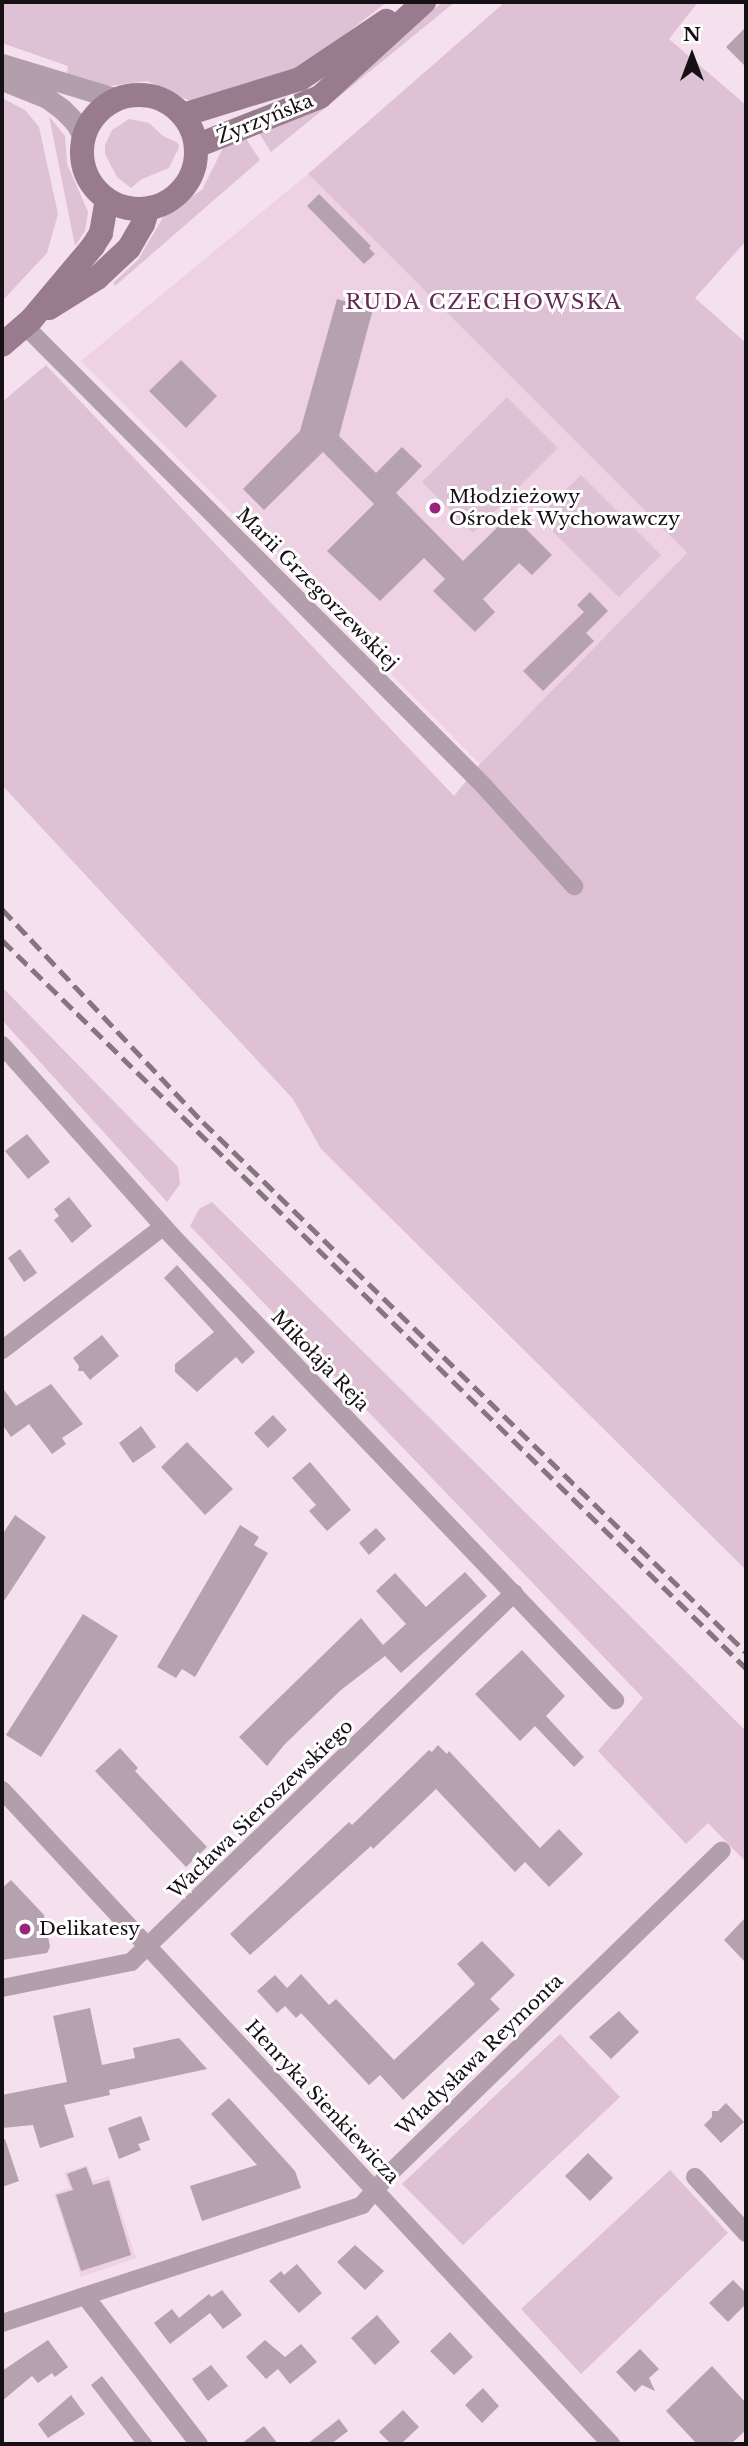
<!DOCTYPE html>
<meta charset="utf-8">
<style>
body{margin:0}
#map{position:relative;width:748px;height:2446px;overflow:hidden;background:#f5e0ed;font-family:"Libre Baskerville",serif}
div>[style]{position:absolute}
.built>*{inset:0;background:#eed2e4}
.green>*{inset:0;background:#dec1d4}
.building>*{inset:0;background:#b6a2af}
.minor>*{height:18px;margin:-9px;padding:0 9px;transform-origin:9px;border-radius:9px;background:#b39eab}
.tertiary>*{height:21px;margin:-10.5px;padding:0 10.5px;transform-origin:10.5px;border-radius:10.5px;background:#b39eab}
.secondary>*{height:24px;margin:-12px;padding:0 12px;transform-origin:12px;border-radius:12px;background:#997b8e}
.secondary>.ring{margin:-12px;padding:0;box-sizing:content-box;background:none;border:24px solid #997b8e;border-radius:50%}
.rail>*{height:5px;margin-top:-2.5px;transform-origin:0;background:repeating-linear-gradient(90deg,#84767f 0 14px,transparent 0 21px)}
.dots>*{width:19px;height:19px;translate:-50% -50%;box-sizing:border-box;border:4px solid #fff;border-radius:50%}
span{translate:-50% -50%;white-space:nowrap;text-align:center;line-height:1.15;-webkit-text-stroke:6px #fff;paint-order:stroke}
.street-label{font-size:19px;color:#160f14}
.poi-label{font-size:19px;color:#160f14}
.left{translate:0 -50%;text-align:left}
.neighbourhood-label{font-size:21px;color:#642a54;letter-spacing:2px}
.frame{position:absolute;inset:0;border:4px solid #160f14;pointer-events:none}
.north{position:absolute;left:657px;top:21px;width:70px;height:70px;-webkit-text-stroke:5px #fff;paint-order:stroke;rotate:0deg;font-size:19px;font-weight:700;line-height:28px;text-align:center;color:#160f14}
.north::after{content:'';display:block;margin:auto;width:24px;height:32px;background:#160f14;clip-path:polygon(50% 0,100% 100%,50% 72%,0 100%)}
</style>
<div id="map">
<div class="built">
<i style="clip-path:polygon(308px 174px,687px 553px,480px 764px,81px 361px)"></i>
<i style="clip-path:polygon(87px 2165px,93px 2181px,109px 2176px,136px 2258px,81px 2277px,54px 2194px,70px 2188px,64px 2173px)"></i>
</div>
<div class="green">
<i style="clip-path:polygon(2px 2px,387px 2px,297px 71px,199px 105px,147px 81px,102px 87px,67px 74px,68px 66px,2px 43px)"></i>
<i style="clip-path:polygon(443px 2px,455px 2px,271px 152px,257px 130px,388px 45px)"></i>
<i style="clip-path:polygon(505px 2px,698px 2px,669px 39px,746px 105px,746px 241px,695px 298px,746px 343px,746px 1570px,321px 1149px,293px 1099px,2px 785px,2px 402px,46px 365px,454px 796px,480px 764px,687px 553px,308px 174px)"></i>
<i style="clip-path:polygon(2px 98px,25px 110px,39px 127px,58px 214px,47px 253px,2px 301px)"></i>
<i style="clip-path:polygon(49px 116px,65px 136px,67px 164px,88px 212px,85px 231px,75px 246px)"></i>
<i style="clip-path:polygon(129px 119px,149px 123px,163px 136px,178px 143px,179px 147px,169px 168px,142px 179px,131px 188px,117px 177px,105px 154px,105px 145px,112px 130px)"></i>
<i style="clip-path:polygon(243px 134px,260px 160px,115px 286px,113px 283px,138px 260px,165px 214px,202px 190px,224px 146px)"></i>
<i style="clip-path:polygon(507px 397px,558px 448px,473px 533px,422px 482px)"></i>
<i style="clip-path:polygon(581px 475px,661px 555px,619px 597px,538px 517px)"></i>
<i style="clip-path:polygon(2px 987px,178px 1167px,180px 1184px,167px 1202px,2px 1020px)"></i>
<i style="clip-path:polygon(212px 1202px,746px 1731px,746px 1862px,708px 1823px,686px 1844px,598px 1751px,643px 1698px,190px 1226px,199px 1209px)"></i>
<i style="clip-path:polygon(560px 2034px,620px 2097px,463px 2245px,402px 2184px)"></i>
<i style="clip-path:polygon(670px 2170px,728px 2233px,581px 2374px,521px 2309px)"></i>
</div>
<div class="building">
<i style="clip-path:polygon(746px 27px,746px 67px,726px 47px)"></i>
<i style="clip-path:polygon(319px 194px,371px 246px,369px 248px,375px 254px,364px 264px,307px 206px)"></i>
<i style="clip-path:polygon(337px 299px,373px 309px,339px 436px,376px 473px,402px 447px,422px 466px,396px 493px,463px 561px,511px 514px,552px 555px,532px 575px,519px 563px,483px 599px,495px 612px,475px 632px,433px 591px,445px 579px,424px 558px,380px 601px,327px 551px,374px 504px,323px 452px,264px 510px,243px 489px,300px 431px)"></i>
<i style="clip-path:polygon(181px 360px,217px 396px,186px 428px,149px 391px)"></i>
<i style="clip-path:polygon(590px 592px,608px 611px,586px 633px,594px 641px,543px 691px,523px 671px,584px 612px,577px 605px)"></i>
<i style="clip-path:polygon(27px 1134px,50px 1162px,28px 1179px,5px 1151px)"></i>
<i style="clip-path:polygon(69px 1197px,92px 1226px,72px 1243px,54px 1220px,59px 1216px,54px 1209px)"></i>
<i style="clip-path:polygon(20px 1249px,37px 1273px,24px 1282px,8px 1258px)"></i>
<i style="clip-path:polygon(177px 1265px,255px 1352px,242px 1364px,236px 1357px,197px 1392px,175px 1372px,175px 1364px,214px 1332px,164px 1278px)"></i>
<i style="clip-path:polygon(102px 1335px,119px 1356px,90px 1380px,83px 1371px,78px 1371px,79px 1366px,73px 1358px)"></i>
<i style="clip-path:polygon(51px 1384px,83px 1424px,62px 1438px,66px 1444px,52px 1454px,29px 1424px,11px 1437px,2px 1424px,2px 1387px,16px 1406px)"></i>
<i style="clip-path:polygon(273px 1415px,287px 1430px,268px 1448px,254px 1433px)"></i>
<i style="clip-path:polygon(141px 1426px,156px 1447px,133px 1463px,119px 1443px)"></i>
<i style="clip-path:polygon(187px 1442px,233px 1489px,205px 1515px,161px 1467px)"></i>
<i style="clip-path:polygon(310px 1462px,351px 1510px,327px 1531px,309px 1511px,316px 1505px,292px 1478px)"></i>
<i style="clip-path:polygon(15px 1515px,46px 1537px,2px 1604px,2px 1535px)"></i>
<i style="clip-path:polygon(240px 1525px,259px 1537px,254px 1545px,268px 1553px,195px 1677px,182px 1669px,176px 1678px,157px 1667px)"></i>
<i style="clip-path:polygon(376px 1528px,386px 1539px,369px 1555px,359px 1543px)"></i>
<i style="clip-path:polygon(465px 1572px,487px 1596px,401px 1673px,385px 1656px,341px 1690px,284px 1745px,267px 1766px,239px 1737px,361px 1618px,383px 1645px,406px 1624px,376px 1591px,395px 1573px,426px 1607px)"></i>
<i style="clip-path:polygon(83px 1614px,118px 1636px,41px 1757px,6px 1735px)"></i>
<i style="clip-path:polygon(522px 1650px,565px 1696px,546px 1716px,584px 1757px,574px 1767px,535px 1726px,520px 1741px,475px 1694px)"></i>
<i style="clip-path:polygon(438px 1745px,447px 1754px,449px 1751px,540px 1848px,559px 1829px,583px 1854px,549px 1887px,525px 1862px,515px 1872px,436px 1789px,373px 1849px,371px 1846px,250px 1955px,230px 1934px,349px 1822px,352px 1825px,429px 1750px,432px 1752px)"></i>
<i style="clip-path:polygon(120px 1748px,138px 1768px,135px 1771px,207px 1847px,186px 1867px,95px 1771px)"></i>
<i style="clip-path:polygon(11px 1880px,44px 1915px,50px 1947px,47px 1953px,2px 1960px,2px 1888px)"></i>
<i style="clip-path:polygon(746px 1917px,746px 1963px,724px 1940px)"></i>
<i style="clip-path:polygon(482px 1941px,515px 1975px,490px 1999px,500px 2009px,403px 2100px,380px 2075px,369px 2085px,301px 2013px,296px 2018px,285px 2006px,277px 2013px,257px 1991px,275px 1975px,287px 1988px,301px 1974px,329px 2005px,336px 1999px,394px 2060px,475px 1984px,457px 1964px)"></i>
<i style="clip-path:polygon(90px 2008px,102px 2065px,135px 2058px,133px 2048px,179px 2038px,207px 2069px,109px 2090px,110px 2095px,64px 2105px,74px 2137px,40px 2148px,33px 2125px,2px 2128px,2px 2095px,67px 2082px,53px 2016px)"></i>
<i style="clip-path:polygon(619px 2011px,639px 2032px,611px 2059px,589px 2037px)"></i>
<i style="clip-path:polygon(229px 2098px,295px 2171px,301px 2188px,202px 2221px,190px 2186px,257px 2165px,211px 2114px)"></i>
<i style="clip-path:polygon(726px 2103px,744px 2122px,721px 2143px,704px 2125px,712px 2117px,712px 2111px,718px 2111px)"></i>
<i style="clip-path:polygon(141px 2116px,150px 2140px,138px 2144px,141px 2150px,119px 2159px,108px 2128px)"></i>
<i style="clip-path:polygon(2px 2139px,5px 2139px,19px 2181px,2px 2187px)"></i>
<i style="clip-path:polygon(588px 2153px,613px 2178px,590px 2201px,565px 2176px)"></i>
<i style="clip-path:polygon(86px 2167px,93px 2185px,109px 2180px,131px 2255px,81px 2271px,56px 2195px,73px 2190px,67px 2174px)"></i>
<i style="clip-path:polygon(355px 2245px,384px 2271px,365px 2290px,337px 2262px)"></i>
<i style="clip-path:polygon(297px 2264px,322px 2293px,299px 2313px,269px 2281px,281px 2271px,284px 2275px)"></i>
<i style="clip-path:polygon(733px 2280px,746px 2293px,746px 2304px,728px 2322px,709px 2303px)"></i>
<i style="clip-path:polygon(222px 2290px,242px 2315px,223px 2329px,210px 2313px,170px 2344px,154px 2323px,172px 2309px,179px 2318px,209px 2294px,212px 2297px)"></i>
<i style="clip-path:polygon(377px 2315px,400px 2342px,375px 2365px,351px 2338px)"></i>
<i style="clip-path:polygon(450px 2332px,473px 2357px,454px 2375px,430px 2351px)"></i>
<i style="clip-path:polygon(48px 2340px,68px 2367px,55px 2377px,52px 2373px,38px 2383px,32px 2376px,2px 2401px,2px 2371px)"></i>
<i style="clip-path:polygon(265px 2340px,285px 2357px,301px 2344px,317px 2362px,290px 2384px,278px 2369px,266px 2379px,246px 2357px)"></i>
<i style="clip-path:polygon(640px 2349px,659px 2369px,649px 2378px,655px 2391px,642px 2385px,635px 2392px,616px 2372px)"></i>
<i style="clip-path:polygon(211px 2365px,228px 2386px,208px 2401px,192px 2379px)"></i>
<i style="clip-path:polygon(712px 2366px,746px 2403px,746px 2430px,731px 2444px,697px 2444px,666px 2411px)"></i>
<i style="clip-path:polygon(102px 2376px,134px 2418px,154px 2444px,136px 2444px,91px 2385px)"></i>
<i style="clip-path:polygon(483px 2388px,499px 2406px,482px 2423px,465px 2405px)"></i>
<i style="clip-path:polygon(71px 2395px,85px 2414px,48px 2438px,38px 2424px)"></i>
<i style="clip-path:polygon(403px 2410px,419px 2427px,401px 2444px,391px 2444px,379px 2432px)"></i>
<i style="clip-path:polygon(339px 2419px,348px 2431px,331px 2444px,307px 2444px)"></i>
<i style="clip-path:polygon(264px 2426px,278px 2444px,241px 2444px)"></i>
</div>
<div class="minor">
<i style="left:25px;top:326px;width:650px;rotate:45.06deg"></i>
<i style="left:484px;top:786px;width:135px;rotate:48deg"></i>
<i style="left:2px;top:1045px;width:256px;rotate:48.3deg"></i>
<i style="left:172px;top:1236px;width:642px;rotate:46.33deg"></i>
<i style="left:2px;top:1350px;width:203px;rotate:-37.4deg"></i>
<i style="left:2px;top:1790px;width:894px;rotate:47.04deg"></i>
<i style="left:2px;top:1988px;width:132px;rotate:-11.4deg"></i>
<i style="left:131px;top:1962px;width:532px;rotate:-43.93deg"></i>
<i style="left:695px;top:2177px;width:76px;rotate:47.7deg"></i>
<i style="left:85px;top:2296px;width:187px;rotate:52.4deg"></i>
<i style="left:2px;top:2323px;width:379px;rotate:-18.1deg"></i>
<i style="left:362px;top:2205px;width:38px;rotate:-49deg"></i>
<i style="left:387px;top:2176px;width:467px;rotate:-44.2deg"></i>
</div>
<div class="tertiary">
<i style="left:2px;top:64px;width:120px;rotate:16.9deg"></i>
<i style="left:2px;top:80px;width:48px;rotate:21.8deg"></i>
<i style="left:47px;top:98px;width:19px;rotate:36deg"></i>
<i style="left:62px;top:109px;width:18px;rotate:45deg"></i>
<i style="left:75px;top:122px;width:18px;rotate:61deg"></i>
</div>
<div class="secondary">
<i class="ring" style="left:82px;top:95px;width:90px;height:90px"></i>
<i style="left:183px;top:115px;width:122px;rotate:-17.1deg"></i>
<i style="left:300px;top:79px;width:104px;rotate:-34deg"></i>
<i style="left:196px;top:146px;width:133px;rotate:-21.6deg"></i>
<i style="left:320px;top:97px;width:141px;rotate:-42.4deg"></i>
<i style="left:49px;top:308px;width:57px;rotate:-32deg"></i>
<i style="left:97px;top:278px;width:44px;rotate:-43.2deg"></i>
<i style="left:129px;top:248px;width:28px;rotate:-60deg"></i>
<i style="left:143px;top:224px;width:16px;rotate:-72deg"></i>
<i style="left:2px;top:345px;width:38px;rotate:-41deg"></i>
<i style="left:31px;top:320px;width:97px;rotate:-50deg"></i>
<i style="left:93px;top:246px;width:15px;rotate:-58deg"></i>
<i style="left:101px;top:233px;width:34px;rotate:-80deg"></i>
</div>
<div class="rail">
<i style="left:2px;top:909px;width:293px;rotate:46.7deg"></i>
<i style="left:203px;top:1122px;width:759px;rotate:44.31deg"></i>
<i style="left:2px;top:940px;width:1041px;rotate:44.38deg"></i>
</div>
<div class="dots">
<i style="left:435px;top:508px;background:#9a237e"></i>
<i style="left:25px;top:1929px;background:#9a237e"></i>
</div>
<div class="street-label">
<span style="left:265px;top:119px;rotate:-22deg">Żyrzyńska</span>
<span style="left:317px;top:589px;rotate:45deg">Marii Grzegorzewskiej</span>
<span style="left:320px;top:1361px;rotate:46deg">Mikołaja Reja</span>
<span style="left:261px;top:1809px;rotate:-44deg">Wacława Sieroszewskiego</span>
<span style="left:480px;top:2055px;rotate:-44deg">Władysława Reymonta</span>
<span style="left:322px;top:2102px;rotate:47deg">Henryka Sienkiewicza</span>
</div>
<div class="poi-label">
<span class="left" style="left:449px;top:508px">Młodzieżowy<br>Ośrodek Wychowawczy</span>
<span class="left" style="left:39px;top:1929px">Delikatesy</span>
</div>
<div class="neighbourhood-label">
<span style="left:484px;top:302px">RUDA CZECHOWSKA</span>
</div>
<div class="frame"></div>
<div class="north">N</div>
</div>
